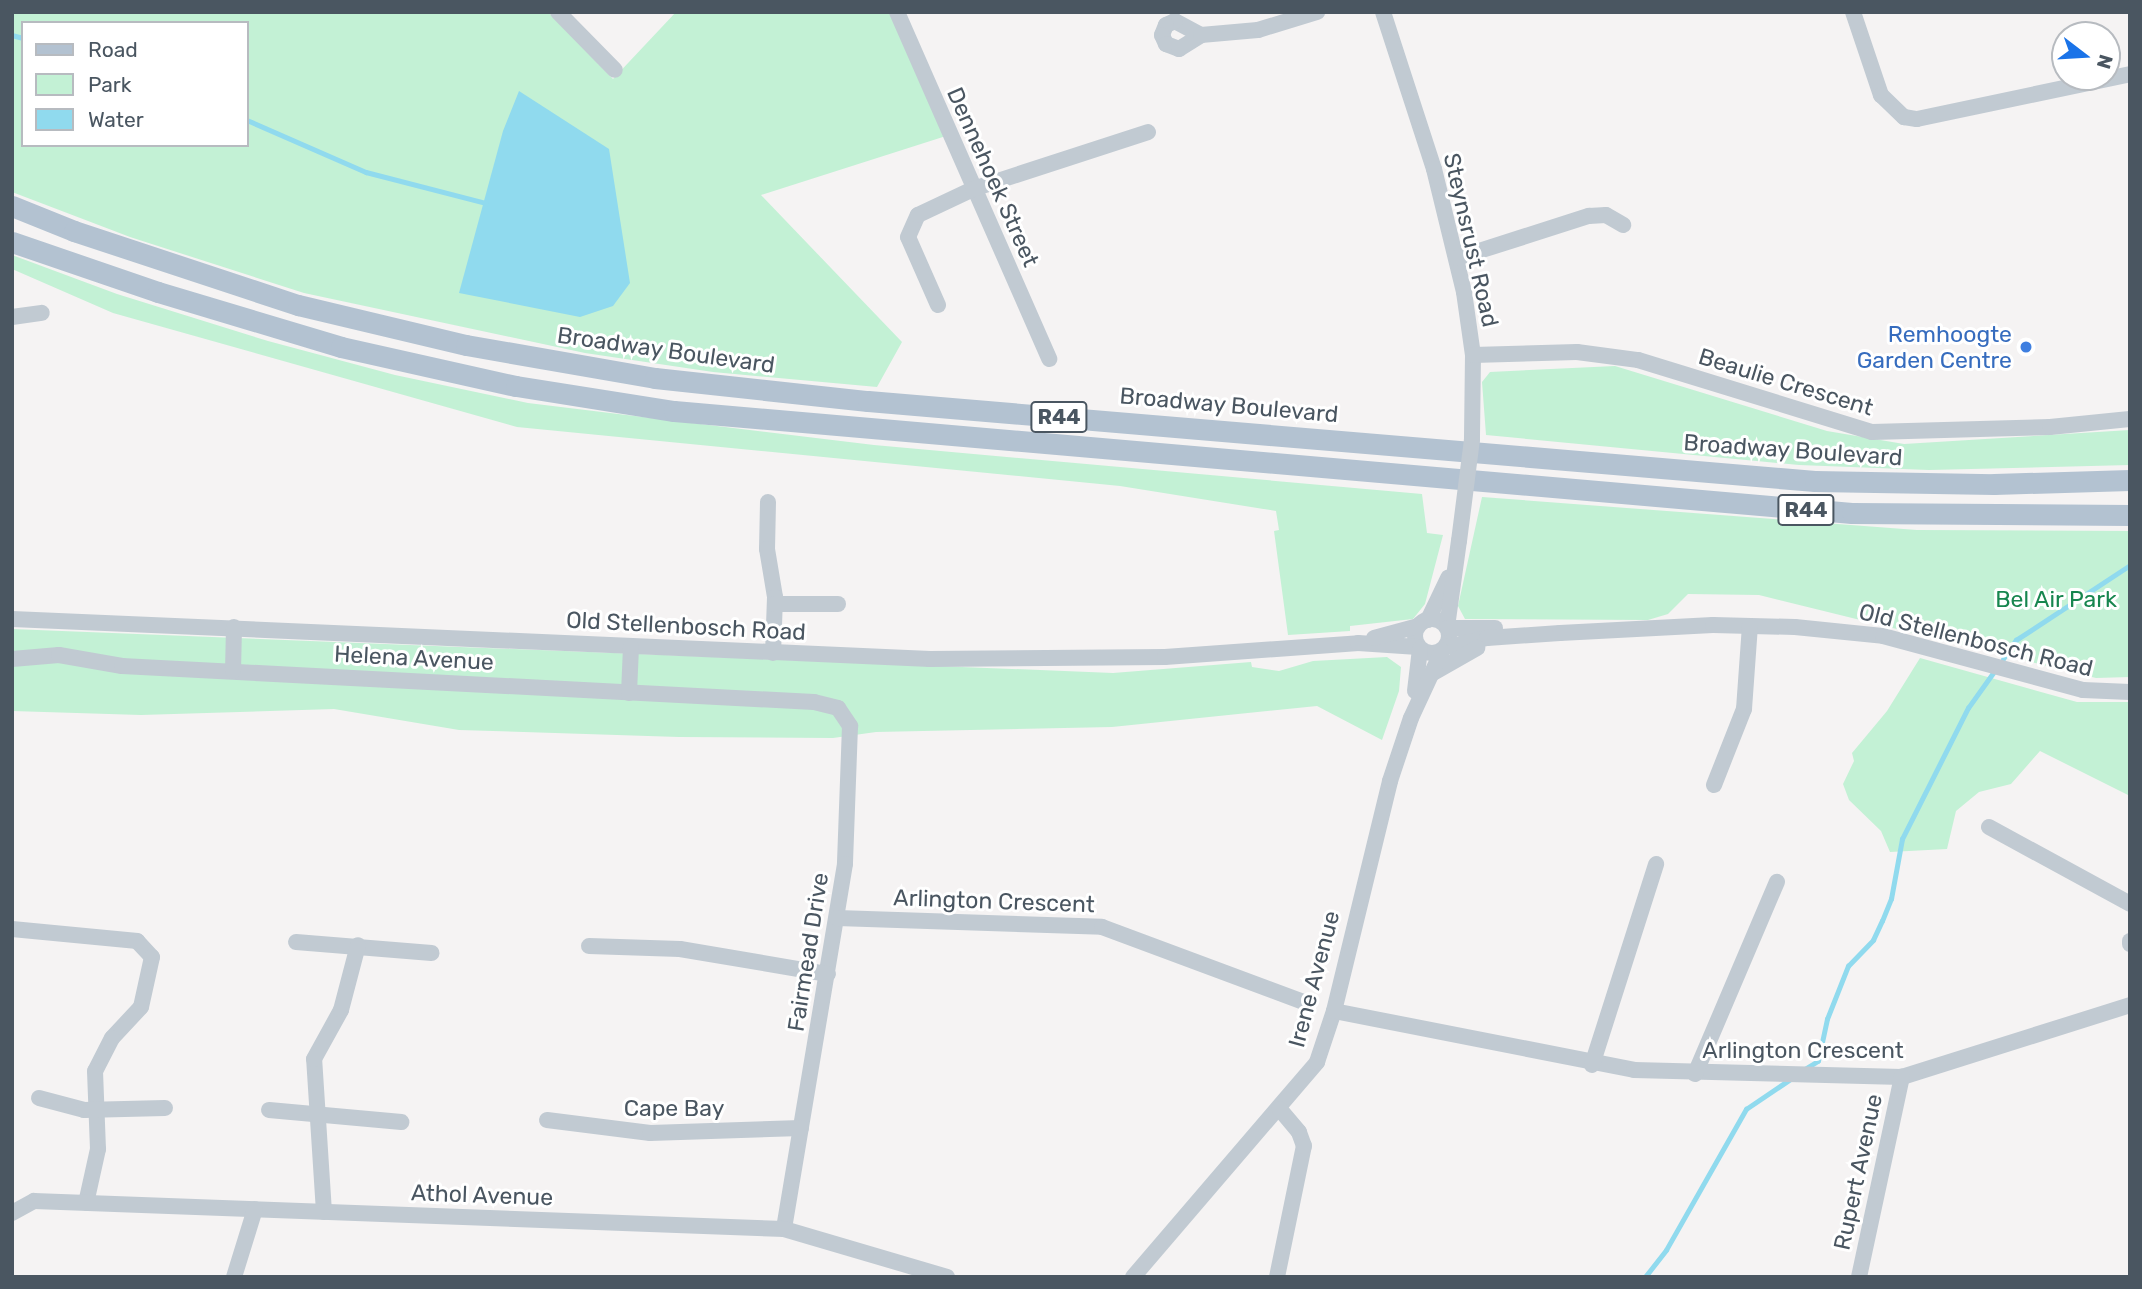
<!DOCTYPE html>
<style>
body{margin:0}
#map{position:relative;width:2142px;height:1289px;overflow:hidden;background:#f5f3f3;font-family:Rubik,sans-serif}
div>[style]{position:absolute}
.green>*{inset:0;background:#c3f1d5}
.water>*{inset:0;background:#90daee}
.stream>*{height:4.5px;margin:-2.25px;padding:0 2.25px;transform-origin:2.25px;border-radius:2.25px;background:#90daee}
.minor>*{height:16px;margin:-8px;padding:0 8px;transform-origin:8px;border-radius:8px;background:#c1cad2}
.minor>.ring{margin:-8px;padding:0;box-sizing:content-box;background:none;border:16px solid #c1cad2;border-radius:50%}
.major>*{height:21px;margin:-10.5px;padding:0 10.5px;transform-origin:10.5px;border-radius:10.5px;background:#b3c2d1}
.minor-bridge>*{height:16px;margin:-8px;padding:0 8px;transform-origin:8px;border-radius:8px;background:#c1cad2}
.dots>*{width:19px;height:19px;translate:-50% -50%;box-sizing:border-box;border:4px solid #fff;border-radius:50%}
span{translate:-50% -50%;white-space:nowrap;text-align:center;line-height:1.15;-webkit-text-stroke:6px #fff;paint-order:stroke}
.shield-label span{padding:2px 5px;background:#fff;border:2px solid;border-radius:5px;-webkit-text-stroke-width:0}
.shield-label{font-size:21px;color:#4a5661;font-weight:700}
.street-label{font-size:23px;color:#4a5661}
.shop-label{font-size:23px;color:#366cbe}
.right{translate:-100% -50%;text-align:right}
.park-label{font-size:23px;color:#17864f}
.frame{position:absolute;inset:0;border:14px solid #4a5661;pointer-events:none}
.legend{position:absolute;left:21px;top:21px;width:228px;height:126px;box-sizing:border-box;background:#fff;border:2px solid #b7bbc0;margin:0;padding:9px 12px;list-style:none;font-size:21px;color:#4a5661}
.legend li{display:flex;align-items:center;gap:14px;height:35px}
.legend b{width:35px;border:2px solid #b7bbc0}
.north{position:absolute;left:2051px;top:21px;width:70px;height:70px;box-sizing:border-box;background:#fff;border:2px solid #b7bbc0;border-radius:50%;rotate:107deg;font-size:19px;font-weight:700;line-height:28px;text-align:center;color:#4a5661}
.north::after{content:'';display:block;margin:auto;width:24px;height:32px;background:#1a73e8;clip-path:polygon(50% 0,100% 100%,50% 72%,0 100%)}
</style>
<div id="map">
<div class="green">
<i style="clip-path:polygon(evenodd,12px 12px,548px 12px,613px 79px,676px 12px,891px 12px,946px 136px,761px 195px,902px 342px,877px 387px,713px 372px,585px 353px,304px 293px,130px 237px,12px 192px,12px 12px,23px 23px,247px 23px,247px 145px,23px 145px,23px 23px)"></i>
<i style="clip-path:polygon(12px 255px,117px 294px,268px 341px,395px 375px,528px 403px,874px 445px,1422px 494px,1427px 533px,1443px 535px,1425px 604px,1413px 619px,1350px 626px,1350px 631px,1288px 635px,1274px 531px,1279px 530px,1276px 511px,1120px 486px,517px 427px,113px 313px,12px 269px)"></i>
<i style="clip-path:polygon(1615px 366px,1827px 431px,1904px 444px,2130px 430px,2130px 465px,1929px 470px,1799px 465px,1486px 435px,1482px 382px,1490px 372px)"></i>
<i style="clip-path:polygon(1482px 497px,1917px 530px,2130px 531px,2130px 677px,2096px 678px,1759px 595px,1688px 594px,1668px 614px,1648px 620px,1465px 619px,1458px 606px)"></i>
<i style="clip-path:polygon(12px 629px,1113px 673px,1251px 662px,1252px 667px,1279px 671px,1313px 661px,1387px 657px,1401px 667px,1399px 691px,1382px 740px,1317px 706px,1112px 727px,876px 732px,833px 738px,679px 737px,459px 730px,334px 709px,141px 715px,12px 711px)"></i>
<i style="clip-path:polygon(1920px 658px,2077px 702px,2130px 702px,2130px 796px,2040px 751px,2011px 784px,1979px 792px,1956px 811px,1947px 849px,1890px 852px,1881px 831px,1849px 800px,1843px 784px,1854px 761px,1852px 753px,1887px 711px)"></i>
</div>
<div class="water">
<i style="clip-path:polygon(519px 91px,609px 149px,630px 283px,613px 306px,580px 317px,459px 293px,503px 131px)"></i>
</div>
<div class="stream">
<i style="left:12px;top:35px;width:11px;rotate:15deg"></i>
<i style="left:247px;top:120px;width:130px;rotate:23.6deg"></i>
<i style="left:366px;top:172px;width:124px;rotate:14.5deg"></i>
<i style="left:2003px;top:659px;width:23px;rotate:-56deg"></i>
<i style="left:2016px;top:640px;width:136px;rotate:-33.3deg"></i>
<i style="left:1805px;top:1069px;width:15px;rotate:-32deg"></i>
<i style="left:1818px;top:1061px;width:43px;rotate:-77.9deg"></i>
<i style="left:1827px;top:1019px;width:57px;rotate:-68.4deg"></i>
<i style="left:1848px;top:966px;width:36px;rotate:-46deg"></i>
<i style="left:1873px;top:940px;width:21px;rotate:-65deg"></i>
<i style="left:1882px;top:921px;width:24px;rotate:-68deg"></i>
<i style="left:1891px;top:899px;width:61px;rotate:-79.6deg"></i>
<i style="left:1902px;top:839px;width:147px;rotate:-63.3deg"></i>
<i style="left:1968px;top:708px;width:43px;rotate:-54.5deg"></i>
<i style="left:1645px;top:1277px;width:34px;rotate:-52deg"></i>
<i style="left:1666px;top:1250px;width:162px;rotate:-60.4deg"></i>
<i style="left:1746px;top:1109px;width:52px;rotate:-34deg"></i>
</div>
<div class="minor">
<i style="left:558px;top:12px;width:81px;rotate:45.5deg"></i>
<i style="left:897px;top:12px;width:379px;rotate:66.3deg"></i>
<i style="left:1383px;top:12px;width:165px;rotate:72deg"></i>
<i style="left:1434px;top:169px;width:127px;rotate:76.3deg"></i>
<i style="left:1464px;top:292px;width:64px;rotate:81.9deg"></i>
<i style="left:1473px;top:355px;width:85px;rotate:90.7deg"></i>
<i style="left:1853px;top:12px;width:88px;rotate:71.4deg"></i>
<i style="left:1881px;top:95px;width:32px;rotate:44deg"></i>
<i style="left:1904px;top:117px;width:13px;rotate:9deg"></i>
<i style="left:1917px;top:119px;width:218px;rotate:-11.9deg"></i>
<i style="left:1201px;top:35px;width:30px;rotate:-152deg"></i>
<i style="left:1175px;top:21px;width:10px;rotate:156deg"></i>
<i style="left:1166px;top:25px;width:11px;rotate:112deg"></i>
<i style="left:1162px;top:35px;width:10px;rotate:66deg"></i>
<i style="left:1166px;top:44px;width:14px;rotate:21deg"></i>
<i style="left:1179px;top:49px;width:26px;rotate:-32deg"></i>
<i style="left:1201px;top:35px;width:57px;rotate:-5deg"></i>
<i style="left:1258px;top:30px;width:62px;rotate:-17deg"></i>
<i style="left:1457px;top:258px;width:139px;rotate:-17.7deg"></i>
<i style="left:1589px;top:216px;width:17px;rotate:-3deg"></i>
<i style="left:1606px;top:215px;width:20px;rotate:30deg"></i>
<i style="left:938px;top:305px;width:74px;rotate:-113.8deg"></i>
<i style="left:908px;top:237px;width:24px;rotate:-66deg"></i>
<i style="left:918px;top:215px;width:61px;rotate:-25.3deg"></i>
<i style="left:973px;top:189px;width:184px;rotate:-18deg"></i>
<i style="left:12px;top:317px;width:30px;rotate:-8deg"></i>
<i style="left:1473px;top:355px;width:104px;rotate:-1.7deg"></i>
<i style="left:1577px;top:352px;width:62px;rotate:7.5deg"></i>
<i style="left:1638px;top:360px;width:245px;rotate:17.1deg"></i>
<i style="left:1872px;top:432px;width:178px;rotate:-1.6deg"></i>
<i style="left:2050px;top:427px;width:80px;rotate:-5.7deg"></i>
<i style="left:768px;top:502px;width:47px;rotate:91.2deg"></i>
<i style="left:767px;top:549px;width:49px;rotate:80.5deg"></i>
<i style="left:775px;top:597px;width:56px;rotate:92deg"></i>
<i style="left:775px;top:604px;width:63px"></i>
<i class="ring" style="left:1415px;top:619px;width:18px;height:18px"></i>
<i style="left:12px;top:619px;width:919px;rotate:2.49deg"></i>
<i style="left:930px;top:659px;width:235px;rotate:-0.5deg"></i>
<i style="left:1165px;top:657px;width:194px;rotate:-4.1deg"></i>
<i style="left:1358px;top:643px;width:60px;rotate:3.8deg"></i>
<i style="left:1428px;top:620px;width:47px;rotate:-64.5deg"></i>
<i style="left:1447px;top:627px;width:87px;rotate:-82.1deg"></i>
<i style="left:1448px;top:628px;width:47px"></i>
<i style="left:1374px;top:638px;width:46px;rotate:-15.3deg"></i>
<i style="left:1446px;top:647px;width:42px;rotate:-12.4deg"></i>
<i style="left:1487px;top:638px;width:73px;rotate:-3.9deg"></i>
<i style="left:1560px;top:633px;width:153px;rotate:-3deg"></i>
<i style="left:1713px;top:625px;width:82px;rotate:1.4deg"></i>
<i style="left:1795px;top:627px;width:88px;rotate:5.8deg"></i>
<i style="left:1883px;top:636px;width:207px;rotate:15.1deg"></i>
<i style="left:2083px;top:690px;width:47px;rotate:2.4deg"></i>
<i style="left:12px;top:659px;width:47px;rotate:-4.9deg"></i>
<i style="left:59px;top:655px;width:64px;rotate:9.9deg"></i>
<i style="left:122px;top:666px;width:693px;rotate:2.98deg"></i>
<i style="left:814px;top:702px;width:25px;rotate:14deg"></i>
<i style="left:838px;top:708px;width:22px;rotate:56deg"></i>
<i style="left:850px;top:726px;width:138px;rotate:92.1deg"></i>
<i style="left:845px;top:864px;width:370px;rotate:99.5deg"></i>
<i style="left:233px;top:671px;width:44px;rotate:-88.7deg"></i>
<i style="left:1433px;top:673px;width:51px;rotate:-29.6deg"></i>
<i style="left:1415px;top:691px;width:42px;rotate:-83.2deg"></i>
<i style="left:629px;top:693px;width:46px;rotate:-87.5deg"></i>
<i style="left:1714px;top:785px;width:82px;rotate:-68.5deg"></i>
<i style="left:1744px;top:709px;width:83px;rotate:-85.9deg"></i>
<i style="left:1989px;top:827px;width:161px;rotate:28.6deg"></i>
<i style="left:837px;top:918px;width:265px;rotate:1.9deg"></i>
<i style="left:1102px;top:927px;width:215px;rotate:20.4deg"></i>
<i style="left:12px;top:929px;width:126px;rotate:5.5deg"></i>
<i style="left:137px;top:941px;width:22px;rotate:47deg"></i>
<i style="left:152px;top:957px;width:51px;rotate:102.4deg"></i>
<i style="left:141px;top:1007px;width:42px;rotate:133.1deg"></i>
<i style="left:112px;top:1038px;width:37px;rotate:117deg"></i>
<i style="left:95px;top:1071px;width:78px;rotate:87.8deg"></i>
<i style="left:98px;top:1149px;width:55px;rotate:102.5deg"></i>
<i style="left:2130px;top:941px;width:3px;rotate:90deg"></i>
<i style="left:296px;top:942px;width:136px;rotate:4.6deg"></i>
<i style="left:589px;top:946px;width:91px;rotate:1.9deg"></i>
<i style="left:680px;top:949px;width:150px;rotate:9.6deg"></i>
<i style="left:1334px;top:1011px;width:306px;rotate:11.1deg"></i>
<i style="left:1634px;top:1070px;width:268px;rotate:1.5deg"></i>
<i style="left:1902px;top:1077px;width:239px;rotate:-17.5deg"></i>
<i style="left:1592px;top:1065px;width:211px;rotate:-72.3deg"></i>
<i style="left:1695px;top:1074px;width:209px;rotate:-66.9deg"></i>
<i style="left:39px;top:1098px;width:47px;rotate:14.9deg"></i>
<i style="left:84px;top:1110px;width:81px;rotate:-1.4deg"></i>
<i style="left:269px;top:1110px;width:133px;rotate:5.2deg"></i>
<i style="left:547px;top:1120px;width:104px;rotate:7.2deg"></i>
<i style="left:650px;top:1133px;width:151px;rotate:-1.9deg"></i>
<i style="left:324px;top:1212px;width:153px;rotate:-93.7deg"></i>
<i style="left:314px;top:1059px;width:56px;rotate:-61.1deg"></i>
<i style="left:341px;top:1010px;width:67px;rotate:-75.3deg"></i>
<i style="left:12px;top:1213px;width:25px;rotate:-29deg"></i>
<i style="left:34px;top:1201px;width:751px;rotate:2.14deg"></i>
<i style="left:784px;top:1229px;width:170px;rotate:16.4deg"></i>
<i style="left:234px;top:1277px;width:71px;rotate:-72.8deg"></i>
<i style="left:1133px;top:1277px;width:283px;rotate:-49.4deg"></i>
<i style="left:1317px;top:1062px;width:54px;rotate:-71.6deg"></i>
<i style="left:1334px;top:1011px;width:237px;rotate:-76.3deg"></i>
<i style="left:1390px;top:781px;width:66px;rotate:-71.6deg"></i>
<i style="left:1411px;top:718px;width:74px;rotate:-65.2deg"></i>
<i style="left:1277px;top:1277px;width:134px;rotate:-78.4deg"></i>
<i style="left:1304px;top:1146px;width:15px;rotate:-110deg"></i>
<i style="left:1299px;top:1132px;width:30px;rotate:-130deg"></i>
<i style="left:1859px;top:1277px;width:205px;rotate:-77.9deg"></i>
</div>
<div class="major">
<i style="left:12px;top:206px;width:67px;rotate:22deg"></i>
<i style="left:74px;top:231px;width:236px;rotate:18.3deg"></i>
<i style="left:298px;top:305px;width:173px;rotate:13.4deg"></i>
<i style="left:466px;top:345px;width:192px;rotate:9.9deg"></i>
<i style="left:655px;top:378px;width:214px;rotate:6.2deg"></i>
<i style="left:868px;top:401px;width:950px;rotate:4.83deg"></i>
<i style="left:1815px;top:481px;width:179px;rotate:1deg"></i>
<i style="left:1994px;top:484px;width:136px;rotate:-1.7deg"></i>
<i style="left:12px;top:242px;width:154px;rotate:18.9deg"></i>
<i style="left:158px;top:292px;width:191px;rotate:16.7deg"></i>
<i style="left:341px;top:347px;width:179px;rotate:12.6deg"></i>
<i style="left:516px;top:386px;width:160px;rotate:9deg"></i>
<i style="left:674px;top:411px;width:1182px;rotate:4.95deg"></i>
<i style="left:1852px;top:513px;width:278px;rotate:0.4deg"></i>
</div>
<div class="minor-bridge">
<i style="left:1459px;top:541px;width:102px;rotate:-82.7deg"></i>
</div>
<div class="dots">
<i style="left:2026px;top:347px;background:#3f7fe0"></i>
</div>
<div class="shield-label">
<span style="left:1059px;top:417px">R44</span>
<span style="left:1806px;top:510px">R44</span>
</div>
<div class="street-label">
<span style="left:993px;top:177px;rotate:66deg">Dennehoek Street</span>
<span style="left:1471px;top:240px;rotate:77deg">Steynsrust Road</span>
<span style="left:666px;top:350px;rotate:8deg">Broadway Boulevard</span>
<span style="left:1786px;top:382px;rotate:17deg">Beaulie Crescent</span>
<span style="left:1229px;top:405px;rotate:5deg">Broadway Boulevard</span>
<span style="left:1793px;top:450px;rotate:4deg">Broadway Boulevard</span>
<span style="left:686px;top:626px;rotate:3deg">Old Stellenbosch Road</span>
<span style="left:1976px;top:640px;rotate:14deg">Old Stellenbosch Road</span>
<span style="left:414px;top:658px;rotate:3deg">Helena Avenue</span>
<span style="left:994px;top:901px;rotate:2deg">Arlington Crescent</span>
<span style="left:808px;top:952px;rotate:-81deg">Fairmead Drive</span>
<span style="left:1314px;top:979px;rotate:-75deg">Irene Avenue</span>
<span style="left:1803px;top:1050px">Arlington Crescent</span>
<span style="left:674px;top:1108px">Cape Bay</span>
<span style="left:1858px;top:1172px;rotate:-78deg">Rupert Avenue</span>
<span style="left:482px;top:1195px;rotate:2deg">Athol Avenue</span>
</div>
<div class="shop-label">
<span class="right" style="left:2012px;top:347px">Remhoogte<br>Garden Centre</span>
</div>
<div class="park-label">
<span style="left:2056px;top:599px">Bel Air Park</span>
</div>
<div class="frame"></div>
<ul class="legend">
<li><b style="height:9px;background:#b3c2d1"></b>Road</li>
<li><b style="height:19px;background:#c3f1d5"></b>Park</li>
<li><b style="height:19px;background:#90daee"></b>Water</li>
</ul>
<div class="north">N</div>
</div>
